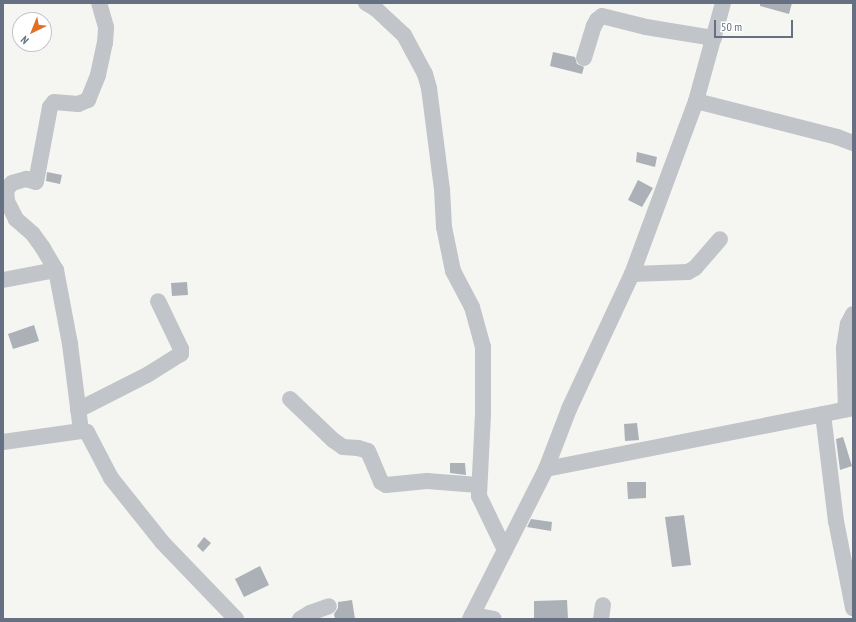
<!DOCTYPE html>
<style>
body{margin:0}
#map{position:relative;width:856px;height:622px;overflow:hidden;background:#f5f6f2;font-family:"PT Sans Narrow",sans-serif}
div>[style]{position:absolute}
.building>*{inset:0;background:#acb1b8}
.minor>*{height:16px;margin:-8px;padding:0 8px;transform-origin:8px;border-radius:8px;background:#c1c4c8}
span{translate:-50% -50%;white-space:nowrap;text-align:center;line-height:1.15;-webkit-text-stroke:4px #fff;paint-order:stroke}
.frame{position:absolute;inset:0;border:4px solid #657183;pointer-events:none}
.north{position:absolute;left:12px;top:12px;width:40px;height:40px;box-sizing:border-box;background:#fff;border:1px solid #c1c6cd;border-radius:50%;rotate:223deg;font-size:11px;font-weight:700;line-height:16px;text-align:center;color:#657183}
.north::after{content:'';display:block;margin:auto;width:14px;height:18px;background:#e16f27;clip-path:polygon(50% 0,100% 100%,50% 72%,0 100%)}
.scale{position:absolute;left:714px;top:20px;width:79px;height:18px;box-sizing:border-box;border:2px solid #657183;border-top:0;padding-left:5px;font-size:12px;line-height:14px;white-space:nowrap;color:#657183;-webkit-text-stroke:3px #fff;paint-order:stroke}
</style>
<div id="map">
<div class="building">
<i style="clip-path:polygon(760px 3px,792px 3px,789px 14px,760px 6px)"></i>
<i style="clip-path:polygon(553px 52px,575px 57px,577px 64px,584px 67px,582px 74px,550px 66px)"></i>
<i style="clip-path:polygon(637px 152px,657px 157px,655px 167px,636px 162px)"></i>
<i style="clip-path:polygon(47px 172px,62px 175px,60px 184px,46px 181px)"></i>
<i style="clip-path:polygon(638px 180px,653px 188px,642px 207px,628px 200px)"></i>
<i style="clip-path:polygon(187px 282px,188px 295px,172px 296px,171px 283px)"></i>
<i style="clip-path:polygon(34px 325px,39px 341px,13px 349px,8px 334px)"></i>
<i style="clip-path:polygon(637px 423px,639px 440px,625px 441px,624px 424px)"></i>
<i style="clip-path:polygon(843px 437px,852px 466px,840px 470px,836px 439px)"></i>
<i style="clip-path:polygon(450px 463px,465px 463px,466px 475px,450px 473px)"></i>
<i style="clip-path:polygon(627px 482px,646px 482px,646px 498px,628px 499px)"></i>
<i style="clip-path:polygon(684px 515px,691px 565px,672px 567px,665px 517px)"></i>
<i style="clip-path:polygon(531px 519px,552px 522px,551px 531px,527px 527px)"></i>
<i style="clip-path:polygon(204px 537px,211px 543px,203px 552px,197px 546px)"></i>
<i style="clip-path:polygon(260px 566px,269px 585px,244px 597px,235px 579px)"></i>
<i style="clip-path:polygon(352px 600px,355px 619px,335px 619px,334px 614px,338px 608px,338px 602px)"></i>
<i style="clip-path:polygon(567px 600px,568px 619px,534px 619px,534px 601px)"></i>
</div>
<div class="minor">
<i style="left:366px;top:3px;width:12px;rotate:31deg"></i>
<i style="left:376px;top:9px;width:38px;rotate:43deg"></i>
<i style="left:404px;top:35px;width:44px;rotate:61.7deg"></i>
<i style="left:425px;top:74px;width:15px;rotate:74deg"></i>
<i style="left:429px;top:88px;width:102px;rotate:82.7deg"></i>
<i style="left:442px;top:189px;width:38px;rotate:87deg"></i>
<i style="left:444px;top:227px;width:45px;rotate:78.4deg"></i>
<i style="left:453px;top:271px;width:41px;rotate:62.2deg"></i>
<i style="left:472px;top:307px;width:41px;rotate:74.6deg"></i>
<i style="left:483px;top:347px;width:67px;rotate:90deg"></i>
<i style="left:483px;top:414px;width:82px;rotate:92.8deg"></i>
<i style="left:479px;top:496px;width:60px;rotate:64.3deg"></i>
<i style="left:584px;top:58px;width:34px;rotate:-73deg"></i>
<i style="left:594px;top:26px;width:7px;rotate:-63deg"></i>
<i style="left:597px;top:20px;width:6px;rotate:-39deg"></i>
<i style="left:602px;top:16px;width:45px;rotate:14deg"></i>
<i style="left:646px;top:27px;width:69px;rotate:9.2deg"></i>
<i style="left:696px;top:101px;width:146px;rotate:14.3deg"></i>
<i style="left:837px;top:137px;width:17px;rotate:21deg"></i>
<i style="left:632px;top:274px;width:56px;rotate:-2deg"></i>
<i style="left:688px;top:272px;width:8px;rotate:-30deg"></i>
<i style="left:695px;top:268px;width:38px;rotate:-49deg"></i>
<i style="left:3px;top:280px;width:54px;rotate:-10.7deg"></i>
<i style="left:290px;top:399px;width:59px;rotate:43.6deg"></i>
<i style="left:333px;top:440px;width:12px;rotate:35deg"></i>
<i style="left:343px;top:447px;width:15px;rotate:4deg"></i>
<i style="left:358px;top:448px;width:10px;rotate:17deg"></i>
<i style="left:368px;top:451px;width:34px;rotate:67deg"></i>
<i style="left:381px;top:482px;width:6px;rotate:31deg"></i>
<i style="left:386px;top:485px;width:41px;rotate:-5.6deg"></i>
<i style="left:427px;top:481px;width:51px;rotate:4.5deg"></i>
<i style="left:846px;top:409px;width:61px;rotate:-91.9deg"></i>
<i style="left:844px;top:348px;width:24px;rotate:-81deg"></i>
<i style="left:848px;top:324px;width:11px;rotate:-63deg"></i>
<i style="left:78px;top:410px;width:77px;rotate:-26.9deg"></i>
<i style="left:147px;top:375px;width:40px;rotate:-32deg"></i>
<i style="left:181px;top:354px;width:5px;rotate:-90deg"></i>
<i style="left:181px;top:349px;width:53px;rotate:-115.6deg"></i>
<i style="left:823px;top:414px;width:108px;rotate:83.1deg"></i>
<i style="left:836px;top:521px;width:89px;rotate:78.9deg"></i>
<i style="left:81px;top:431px;width:88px;rotate:-97.2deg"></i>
<i style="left:70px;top:344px;width:75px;rotate:-100.7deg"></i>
<i style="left:56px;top:270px;width:26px;rotate:-121deg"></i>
<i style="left:43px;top:248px;width:17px;rotate:-126deg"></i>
<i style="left:33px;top:234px;width:23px;rotate:-139deg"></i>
<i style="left:16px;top:219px;width:20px;rotate:-117deg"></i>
<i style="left:7px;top:201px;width:11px;rotate:-95deg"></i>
<i style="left:6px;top:190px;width:9px;rotate:-49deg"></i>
<i style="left:12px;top:183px;width:15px;rotate:-16deg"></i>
<i style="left:26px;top:179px;width:10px;rotate:17deg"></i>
<i style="left:36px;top:182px;width:76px;rotate:-79.4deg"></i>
<i style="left:50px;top:107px;width:6px;rotate:-51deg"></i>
<i style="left:54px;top:102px;width:24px;rotate:5deg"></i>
<i style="left:78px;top:104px;width:11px;rotate:-22deg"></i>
<i style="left:88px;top:100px;width:27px;rotate:-68deg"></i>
<i style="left:98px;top:75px;width:33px;rotate:-78deg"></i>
<i style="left:105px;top:43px;width:16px;rotate:-86deg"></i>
<i style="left:106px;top:27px;width:25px;rotate:-106deg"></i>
<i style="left:3px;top:442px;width:79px;rotate:-8deg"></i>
<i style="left:81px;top:431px;width:6px;rotate:9deg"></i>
<i style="left:87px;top:432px;width:52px;rotate:62.4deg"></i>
<i style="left:111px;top:478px;width:82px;rotate:51.4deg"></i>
<i style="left:162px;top:542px;width:107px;rotate:46.1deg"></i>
<i style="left:546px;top:469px;width:313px;rotate:-11.2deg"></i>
<i style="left:472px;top:615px;width:22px;rotate:10deg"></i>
<i style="left:300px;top:619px;width:12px;rotate:-31deg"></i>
<i style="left:310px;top:613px;width:20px;rotate:-20deg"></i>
<i style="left:470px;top:619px;width:168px;rotate:-63.1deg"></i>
<i style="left:546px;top:469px;width:64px;rotate:-69deg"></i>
<i style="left:569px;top:409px;width:149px;rotate:-65deg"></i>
<i style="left:632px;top:274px;width:184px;rotate:-69.7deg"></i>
<i style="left:696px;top:101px;width:102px;rotate:-74.6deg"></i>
<i style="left:601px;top:619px;width:14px;rotate:-82deg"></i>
</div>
<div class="frame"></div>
<div class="north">N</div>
<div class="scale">50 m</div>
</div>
